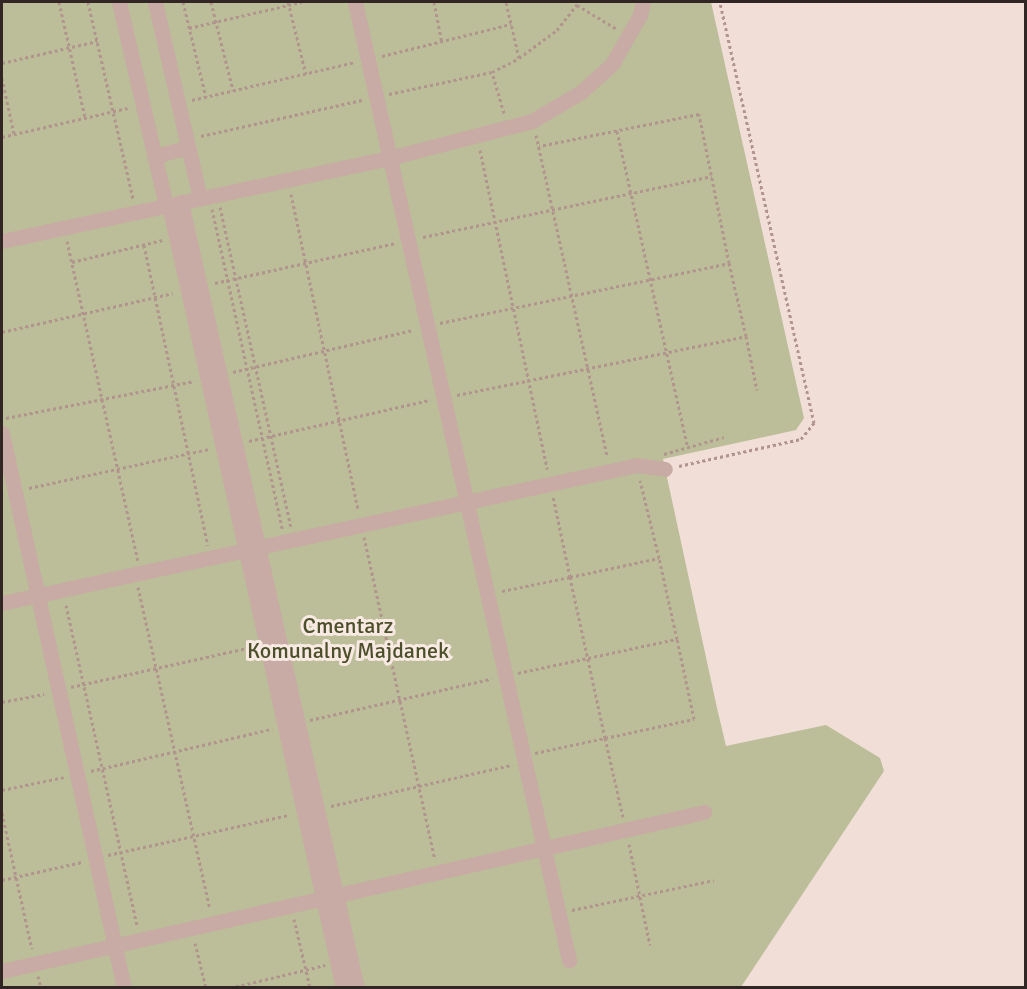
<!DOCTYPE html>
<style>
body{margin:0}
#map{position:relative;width:1027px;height:989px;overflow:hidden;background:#f0ded7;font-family:Signika,sans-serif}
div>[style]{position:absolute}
.green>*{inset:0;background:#bbbe98}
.path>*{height:3px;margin-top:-1.5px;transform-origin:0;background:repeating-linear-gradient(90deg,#b2948e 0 3px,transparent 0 6px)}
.street>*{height:15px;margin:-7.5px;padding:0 7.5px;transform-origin:7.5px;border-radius:7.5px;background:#c7aba4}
span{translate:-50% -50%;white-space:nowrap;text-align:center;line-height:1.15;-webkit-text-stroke:6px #f8e9e3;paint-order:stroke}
.park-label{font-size:22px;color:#4c502a}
.frame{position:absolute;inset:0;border:3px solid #322625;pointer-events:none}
</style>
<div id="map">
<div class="green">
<i style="clip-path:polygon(2px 2px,711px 2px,804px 418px,796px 430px,663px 459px,717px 708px,726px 746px,826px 725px,880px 758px,884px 771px,741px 987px,2px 988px)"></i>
</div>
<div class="path">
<i style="left:59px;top:2px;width:118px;rotate:77.3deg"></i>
<i style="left:88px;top:2px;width:202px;rotate:77.1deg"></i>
<i style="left:183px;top:2px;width:98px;rotate:76.4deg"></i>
<i style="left:211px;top:2px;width:91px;rotate:76deg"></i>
<i style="left:288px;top:2px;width:74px;rotate:76deg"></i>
<i style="left:434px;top:2px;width:42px;rotate:79deg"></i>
<i style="left:577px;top:5px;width:47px;rotate:31deg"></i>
<i style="left:189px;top:28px;width:116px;rotate:-13deg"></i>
<i style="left:382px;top:56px;width:133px;rotate:-13.9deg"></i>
<i style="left:519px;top:58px;width:47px;rotate:-36.4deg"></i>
<i style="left:557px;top:30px;width:36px;rotate:-52deg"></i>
<i style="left:2px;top:63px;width:98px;rotate:-13deg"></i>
<i style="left:2px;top:78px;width:57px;rotate:77.9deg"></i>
<i style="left:389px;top:94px;width:105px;rotate:-12.1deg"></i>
<i style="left:192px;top:100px;width:167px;rotate:-13.1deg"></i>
<i style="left:504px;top:113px;width:43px;rotate:-106.3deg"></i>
<i style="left:492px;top:72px;width:30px;rotate:-27deg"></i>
<i style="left:519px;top:58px;width:57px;rotate:-103.1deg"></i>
<i style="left:617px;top:131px;width:322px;rotate:77.4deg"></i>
<i style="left:536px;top:135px;width:329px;rotate:77.5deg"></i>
<i style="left:201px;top:136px;width:165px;rotate:-12.6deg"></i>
<i style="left:2px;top:137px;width:129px;rotate:-13deg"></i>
<i style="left:480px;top:150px;width:326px;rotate:78.1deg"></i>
<i style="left:291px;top:194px;width:323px;rotate:78deg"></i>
<i style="left:220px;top:207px;width:327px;rotate:77.5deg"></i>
<i style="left:212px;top:209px;width:327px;rotate:77.6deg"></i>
<i style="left:423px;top:237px;width:295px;rotate:-11.9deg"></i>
<i style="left:67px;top:241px;width:327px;rotate:77.5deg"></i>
<i style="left:144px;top:245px;width:307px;rotate:78deg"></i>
<i style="left:72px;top:262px;width:93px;rotate:-13.7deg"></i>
<i style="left:215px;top:283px;width:185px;rotate:-12.5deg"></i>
<i style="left:440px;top:323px;width:295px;rotate:-11.7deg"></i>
<i style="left:729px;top:263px;width:152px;rotate:-101.4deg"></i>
<i style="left:699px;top:114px;width:163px;rotate:168.7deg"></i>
<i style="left:2px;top:332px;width:175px;rotate:-12.8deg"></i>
<i style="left:746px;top:336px;width:55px;rotate:78.5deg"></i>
<i style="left:233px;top:372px;width:185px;rotate:-13.1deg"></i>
<i style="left:457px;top:395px;width:295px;rotate:-11.5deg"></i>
<i style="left:746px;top:336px;width:75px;rotate:-103.1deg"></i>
<i style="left:6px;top:418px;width:192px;rotate:-11.1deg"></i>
<i style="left:249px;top:441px;width:185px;rotate:-12.8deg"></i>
<i style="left:664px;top:454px;width:62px;rotate:-15.8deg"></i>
<i style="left:679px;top:466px;width:125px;rotate:-12.5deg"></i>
<i style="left:801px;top:439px;width:21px;rotate:-51deg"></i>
<i style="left:814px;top:423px;width:431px;rotate:-102.6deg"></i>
<i style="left:29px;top:488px;width:185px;rotate:-12.2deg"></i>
<i style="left:364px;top:537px;width:330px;rotate:77.6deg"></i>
<i style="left:138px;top:587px;width:329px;rotate:77.4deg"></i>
<i style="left:502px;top:591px;width:69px;rotate:-11.6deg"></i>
<i style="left:570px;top:577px;width:83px;rotate:-101.9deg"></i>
<i style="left:66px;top:605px;width:329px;rotate:77.5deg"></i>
<i style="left:518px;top:673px;width:163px;rotate:-12.1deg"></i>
<i style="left:677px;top:639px;width:83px;rotate:-102.5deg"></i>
<i style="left:71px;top:687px;width:185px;rotate:-12.5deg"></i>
<i style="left:2px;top:702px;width:43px;rotate:-10.8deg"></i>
<i style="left:310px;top:720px;width:186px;rotate:-12.8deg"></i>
<i style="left:535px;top:753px;width:72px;rotate:-12.1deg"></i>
<i style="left:605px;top:738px;width:165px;rotate:-102.3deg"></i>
<i style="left:570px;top:577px;width:91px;rotate:-12.1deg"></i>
<i style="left:659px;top:558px;width:80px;rotate:-103.7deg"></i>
<i style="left:91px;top:771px;width:186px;rotate:-13.1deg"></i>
<i style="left:2px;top:790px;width:63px;rotate:-11.8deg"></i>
<i style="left:331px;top:806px;width:186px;rotate:-12.8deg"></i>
<i style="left:2px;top:813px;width:139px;rotate:77.6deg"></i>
<i style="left:623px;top:817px;width:81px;rotate:-102.8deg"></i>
<i style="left:605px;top:738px;width:91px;rotate:-12.1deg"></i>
<i style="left:694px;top:719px;width:82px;rotate:-102deg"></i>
<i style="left:629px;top:844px;width:103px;rotate:78.3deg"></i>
<i style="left:108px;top:855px;width:185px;rotate:-12.5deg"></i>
<i style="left:2px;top:880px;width:82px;rotate:-12.7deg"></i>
<i style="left:572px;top:910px;width:145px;rotate:-11.9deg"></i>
<i style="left:294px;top:919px;width:71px;rotate:76.9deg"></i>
<i style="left:195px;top:943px;width:46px;rotate:76.3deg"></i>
<i style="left:38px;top:976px;width:12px;rotate:76deg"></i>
<i style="left:230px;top:988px;width:98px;rotate:-13.6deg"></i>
</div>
<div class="street">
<i style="left:119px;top:2px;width:209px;rotate:77deg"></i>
<i style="left:155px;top:2px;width:201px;rotate:77.1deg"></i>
<i style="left:355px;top:2px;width:982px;rotate:77.41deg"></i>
<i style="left:154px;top:156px;width:34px;rotate:-14deg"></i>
<i style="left:181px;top:202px;width:805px;rotate:77.38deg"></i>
<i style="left:169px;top:205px;width:802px;rotate:77.47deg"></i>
<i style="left:2px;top:241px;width:400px;rotate:-12.1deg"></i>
<i style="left:393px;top:157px;width:144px;rotate:-14.5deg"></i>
<i style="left:532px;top:121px;width:57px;rotate:-30.6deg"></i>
<i style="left:581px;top:92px;width:42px;rotate:-42.1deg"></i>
<i style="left:612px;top:64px;width:56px;rotate:-60.3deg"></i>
<i style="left:640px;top:15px;width:13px;rotate:-77deg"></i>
<i style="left:2px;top:433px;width:568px;rotate:77.6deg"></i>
<i style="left:2px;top:603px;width:650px;rotate:-12.26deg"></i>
<i style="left:637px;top:465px;width:28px;rotate:8deg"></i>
<i style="left:2px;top:971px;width:720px;rotate:-12.76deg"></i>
</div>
<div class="park-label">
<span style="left:348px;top:638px">Cmentarz<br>Komunalny Majdanek</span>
</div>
<div class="frame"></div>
</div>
